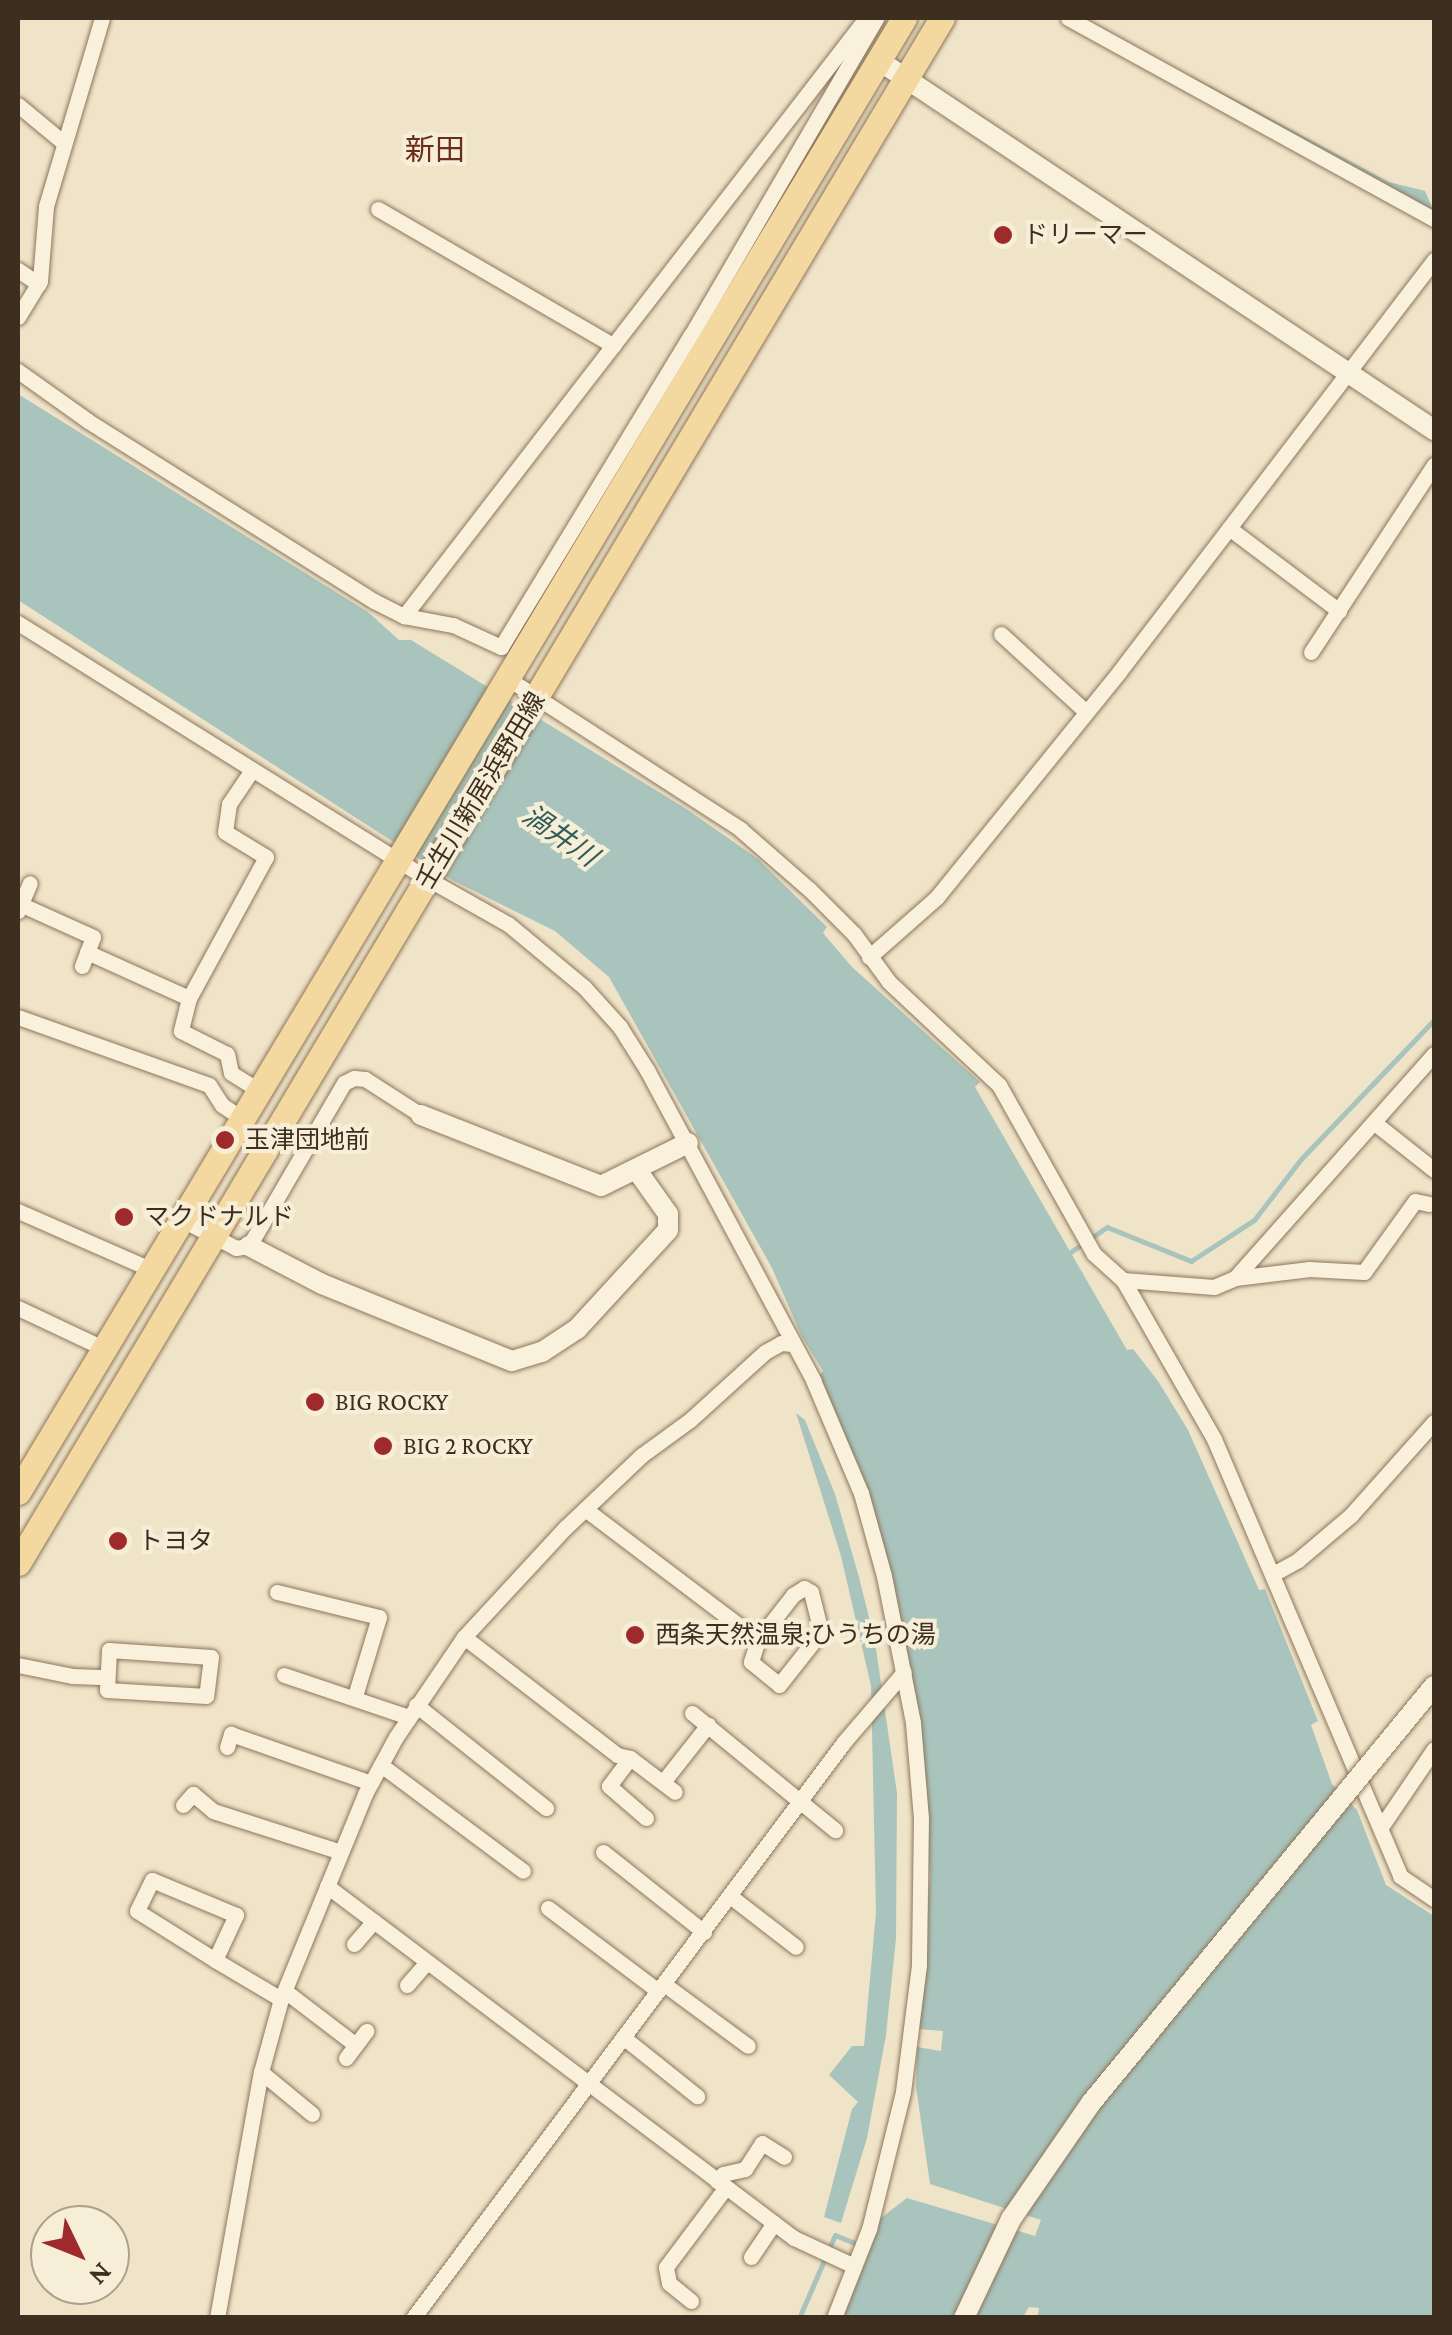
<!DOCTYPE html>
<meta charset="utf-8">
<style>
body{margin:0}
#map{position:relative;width:1452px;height:2335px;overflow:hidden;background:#f0e4c8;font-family:"Crimson Pro","Noto Sans JP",serif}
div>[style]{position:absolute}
.water>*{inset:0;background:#a9c4bc}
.stream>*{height:5px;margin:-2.5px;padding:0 2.5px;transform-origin:2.5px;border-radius:2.5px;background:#a9c4bc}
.roads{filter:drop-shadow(0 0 2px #8d765c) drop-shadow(0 0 2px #8d765c)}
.minor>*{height:15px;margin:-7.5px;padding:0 7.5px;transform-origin:7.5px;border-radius:7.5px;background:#faf1dc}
.tertiary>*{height:20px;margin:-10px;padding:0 10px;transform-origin:10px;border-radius:10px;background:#faf1dc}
.primary>*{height:25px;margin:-12.5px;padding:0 12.5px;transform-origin:12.5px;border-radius:12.5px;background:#f3d9a0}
.bridges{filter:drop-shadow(0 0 2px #8d765c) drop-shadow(0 0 2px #8d765c)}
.tertiary-bridge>*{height:20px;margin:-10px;padding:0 10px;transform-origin:10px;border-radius:10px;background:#faf1dc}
.dots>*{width:28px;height:28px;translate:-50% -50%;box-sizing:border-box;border:5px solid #f7eed8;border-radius:50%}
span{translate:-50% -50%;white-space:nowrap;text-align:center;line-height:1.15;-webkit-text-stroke:8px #f7eed8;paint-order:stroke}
.poi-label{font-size:25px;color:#3d2e20}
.left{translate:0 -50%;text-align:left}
.street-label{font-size:25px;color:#3d2e20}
.water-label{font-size:28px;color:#2f5d5a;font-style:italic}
.quarter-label{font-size:30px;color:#6b2e1e}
.frame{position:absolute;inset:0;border:20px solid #3d2e20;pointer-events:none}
.north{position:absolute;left:30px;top:2205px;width:100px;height:100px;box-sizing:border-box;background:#f7eed8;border:2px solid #ada18e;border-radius:50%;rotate:133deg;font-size:28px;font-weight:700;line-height:40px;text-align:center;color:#3d2e20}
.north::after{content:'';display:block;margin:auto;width:35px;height:45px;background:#9e2a2b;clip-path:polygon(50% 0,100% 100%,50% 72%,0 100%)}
</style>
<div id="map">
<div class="water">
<i style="clip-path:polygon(1191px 76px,1389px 182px,1425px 191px,1434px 212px,1189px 80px)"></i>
<i style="clip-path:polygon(18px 394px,368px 612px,399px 640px,411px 640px,685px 808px,758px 859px,827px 927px,823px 933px,852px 967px,980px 1082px,975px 1087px,1127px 1350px,1133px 1349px,1158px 1381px,1188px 1430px,1259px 1590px,1265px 1589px,1318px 1721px,1311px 1725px,1332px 1784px,1357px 1810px,1386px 1885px,1434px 1916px,1434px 2317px,1037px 2318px,1039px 2308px,1029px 2307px,1023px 2317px,841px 2317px,877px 2221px,907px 2198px,1035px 2236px,1041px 2220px,930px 2184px,916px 2087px,917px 2047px,941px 2051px,943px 2031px,919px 2029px,930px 1876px,920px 1724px,892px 1583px,818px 1377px,823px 1371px,802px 1337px,772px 1268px,609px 977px,555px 931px,454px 881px,18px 600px)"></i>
<i style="clip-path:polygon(796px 1413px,805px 1420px,835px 1494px,859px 1577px,875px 1642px,897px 1793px,896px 1938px,886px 2035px,867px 2138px,841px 2223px,824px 2217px,852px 2109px,858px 2102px,829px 2075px,852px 2046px,864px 2046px,876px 1912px,871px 1686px,841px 1556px)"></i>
</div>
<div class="stream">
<i style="left:1069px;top:1253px;width:46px;rotate:-34.4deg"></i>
<i style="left:1107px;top:1227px;width:91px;rotate:22deg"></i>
<i style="left:1191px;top:1261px;width:75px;rotate:-33.1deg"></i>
<i style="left:1254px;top:1220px;width:77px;rotate:-52.4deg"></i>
<i style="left:1301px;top:1159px;width:192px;rotate:-46.3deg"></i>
<i style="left:799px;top:2318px;width:90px;rotate:-66.6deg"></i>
<i style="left:835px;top:2235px;width:27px;rotate:22deg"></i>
</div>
<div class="roads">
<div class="minor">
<i style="left:1068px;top:18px;width:418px;rotate:28.8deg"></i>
<i style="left:18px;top:105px;width:60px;rotate:39.6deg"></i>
<i style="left:378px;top:209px;width:272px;rotate:30.1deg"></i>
<i style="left:18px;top:270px;width:25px;rotate:34deg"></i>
<i style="left:18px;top:317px;width:42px;rotate:-58.6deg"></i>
<i style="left:40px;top:281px;width:75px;rotate:-85.4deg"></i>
<i style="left:46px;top:206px;width:196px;rotate:-73.4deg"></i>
<i style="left:18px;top:371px;width:86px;rotate:35.5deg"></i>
<i style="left:88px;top:421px;width:338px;rotate:32.2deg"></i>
<i style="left:374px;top:601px;width:34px;rotate:27deg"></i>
<i style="left:404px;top:616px;width:50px;rotate:10.4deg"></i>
<i style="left:453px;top:625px;width:53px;rotate:24.6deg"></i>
<i style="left:501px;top:647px;width:365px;rotate:-58.7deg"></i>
<i style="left:691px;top:335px;width:367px;rotate:-59.7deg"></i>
<i style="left:1229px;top:528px;width:138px;rotate:37deg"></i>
<i style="left:404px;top:616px;width:756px;rotate:-52.31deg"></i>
<i style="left:18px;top:623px;width:483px;rotate:32deg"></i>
<i style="left:428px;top:879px;width:92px;rotate:29.4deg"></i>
<i style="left:508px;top:924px;width:99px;rotate:39.7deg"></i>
<i style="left:584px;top:987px;width:54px;rotate:48deg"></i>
<i style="left:620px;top:1027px;width:51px;rotate:57.9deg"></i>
<i style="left:647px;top:1070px;width:352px;rotate:61.8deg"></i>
<i style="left:813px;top:1380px;width:123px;rotate:67deg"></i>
<i style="left:861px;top:1493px;width:86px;rotate:74.5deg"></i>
<i style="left:884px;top:1576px;width:150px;rotate:78.8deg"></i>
<i style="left:913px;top:1723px;width:95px;rotate:85.2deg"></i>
<i style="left:921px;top:1818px;width:147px;rotate:90.8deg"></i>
<i style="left:919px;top:1965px;width:128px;rotate:97.2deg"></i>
<i style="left:903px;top:2092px;width:141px;rotate:103.9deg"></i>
<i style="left:869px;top:2229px;width:96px;rotate:111.5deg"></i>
<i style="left:1001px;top:634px;width:115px;rotate:42.5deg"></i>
<i style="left:1311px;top:652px;width:224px;rotate:-56.7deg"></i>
<i style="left:507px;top:678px;width:278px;rotate:32.9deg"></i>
<i style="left:740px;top:829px;width:93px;rotate:41.1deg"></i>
<i style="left:810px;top:890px;width:62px;rotate:45deg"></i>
<i style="left:854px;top:934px;width:59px;rotate:53.9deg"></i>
<i style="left:889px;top:982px;width:151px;rotate:43.1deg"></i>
<i style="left:999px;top:1085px;width:194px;rotate:60.7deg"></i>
<i style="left:1094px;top:1254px;width:39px;rotate:42deg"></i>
<i style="left:1123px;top:1280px;width:91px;rotate:4.4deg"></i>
<i style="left:1214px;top:1287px;width:23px;rotate:-23deg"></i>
<i style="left:1235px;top:1278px;width:300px;rotate:-48.4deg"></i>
<i style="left:252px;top:770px;width:41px;rotate:124.1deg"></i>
<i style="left:229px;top:804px;width:28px;rotate:98deg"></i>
<i style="left:225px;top:832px;width:48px;rotate:31.4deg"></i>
<i style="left:266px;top:857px;width:161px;rotate:118.6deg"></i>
<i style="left:189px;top:998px;width:34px;rotate:104deg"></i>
<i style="left:181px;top:1031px;width:51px;rotate:26.6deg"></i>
<i style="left:227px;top:1054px;width:19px;rotate:78deg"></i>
<i style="left:231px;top:1073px;width:32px;rotate:32deg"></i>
<i style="left:20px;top:904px;width:80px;rotate:24.3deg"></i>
<i style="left:93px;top:937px;width:31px;rotate:111deg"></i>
<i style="left:18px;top:911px;width:30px;rotate:-67deg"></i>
<i style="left:87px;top:952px;width:112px;rotate:24.3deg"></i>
<i style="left:869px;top:957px;width:91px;rotate:-41.4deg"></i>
<i style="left:937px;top:897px;width:289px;rotate:-51deg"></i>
<i style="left:1119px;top:672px;width:519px;rotate:-52.6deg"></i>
<i style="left:18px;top:1017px;width:203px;rotate:19.6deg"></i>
<i style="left:209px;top:1085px;width:24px;rotate:57deg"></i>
<i style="left:222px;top:1105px;width:23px;rotate:34deg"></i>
<i style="left:1376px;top:1124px;width:74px;rotate:38.4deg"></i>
<i style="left:18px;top:1211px;width:144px;rotate:23.7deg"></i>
<i style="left:181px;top:1219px;width:62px;rotate:27.8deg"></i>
<i style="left:236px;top:1248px;width:13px;rotate:-9deg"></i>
<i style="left:249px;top:1246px;width:189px;rotate:-59.8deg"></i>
<i style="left:344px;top:1083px;width:11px;rotate:-27deg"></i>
<i style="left:354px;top:1078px;width:11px;rotate:5deg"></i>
<i style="left:365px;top:1079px;width:67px;rotate:32.7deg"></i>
<i style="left:1235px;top:1278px;width:75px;rotate:-6.9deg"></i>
<i style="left:1309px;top:1269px;width:55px;rotate:3.1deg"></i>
<i style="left:1364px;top:1272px;width:87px;rotate:-54.3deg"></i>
<i style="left:1415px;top:1201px;width:14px;rotate:12deg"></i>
<i style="left:1123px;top:1280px;width:183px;rotate:60.2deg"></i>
<i style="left:1214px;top:1439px;width:475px;rotate:66.9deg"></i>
<i style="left:1400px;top:1876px;width:41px;rotate:34.1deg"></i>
<i style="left:18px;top:1308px;width:94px;rotate:25.2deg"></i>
<i style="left:585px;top:1509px;width:217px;rotate:37.1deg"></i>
<i style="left:758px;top:1640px;width:23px;rotate:108deg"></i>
<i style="left:751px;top:1662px;width:36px;rotate:39deg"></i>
<i style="left:779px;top:1685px;width:68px;rotate:-51.6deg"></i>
<i style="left:821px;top:1632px;width:41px;rotate:-104deg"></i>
<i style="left:811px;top:1592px;width:8px;rotate:-150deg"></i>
<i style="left:804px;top:1588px;width:13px;rotate:148deg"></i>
<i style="left:793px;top:1595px;width:57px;rotate:127.9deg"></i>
<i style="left:1273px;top:1574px;width:29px;rotate:-29deg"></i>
<i style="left:1298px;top:1560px;width:70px;rotate:-40.3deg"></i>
<i style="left:1351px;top:1515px;width:125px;rotate:-48.3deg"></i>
<i style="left:277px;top:1592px;width:105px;rotate:13.8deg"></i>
<i style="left:379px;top:1617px;width:83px;rotate:106.9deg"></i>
<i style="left:464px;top:1637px;width:193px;rotate:37.6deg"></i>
<i style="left:617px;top:1755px;width:13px;rotate:13deg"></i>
<i style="left:630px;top:1758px;width:56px;rotate:37.1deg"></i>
<i style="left:109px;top:1650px;width:102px;rotate:3.9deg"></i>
<i style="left:211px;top:1657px;width:39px;rotate:97deg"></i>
<i style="left:206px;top:1696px;width:99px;rotate:-176.5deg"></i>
<i style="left:107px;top:1690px;width:40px;rotate:-87.1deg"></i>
<i style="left:18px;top:1665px;width:55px;rotate:11.5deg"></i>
<i style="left:72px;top:1676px;width:35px;rotate:2deg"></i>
<i style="left:284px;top:1675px;width:132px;rotate:18.6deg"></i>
<i style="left:416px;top:1705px;width:166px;rotate:38.4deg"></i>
<i style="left:692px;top:1713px;width:185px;rotate:39.3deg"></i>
<i style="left:227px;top:1747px;width:14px;rotate:-73deg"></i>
<i style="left:231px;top:1734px;width:148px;rotate:19.3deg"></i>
<i style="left:630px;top:1758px;width:35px;rotate:127deg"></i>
<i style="left:609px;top:1786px;width:49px;rotate:40.9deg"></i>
<i style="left:381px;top:1765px;width:177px;rotate:36.7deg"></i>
<i style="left:663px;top:1782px;width:73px;rotate:-51.7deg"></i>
<i style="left:183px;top:1805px;width:15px;rotate:-48deg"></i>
<i style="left:193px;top:1794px;width:26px;rotate:40deg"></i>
<i style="left:213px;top:1811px;width:134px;rotate:17.8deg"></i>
<i style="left:1381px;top:1827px;width:94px;rotate:-55.8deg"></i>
<i style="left:603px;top:1852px;width:129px;rotate:38.4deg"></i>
<i style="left:327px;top:1886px;width:585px;rotate:37.01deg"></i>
<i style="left:794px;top:2238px;width:66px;rotate:25deg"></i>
<i style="left:730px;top:1896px;width:83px;rotate:37.7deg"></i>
<i style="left:548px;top:1908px;width:138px;rotate:37deg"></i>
<i style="left:354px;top:1944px;width:30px;rotate:-49deg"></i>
<i style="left:215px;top:1960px;width:50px;rotate:-65deg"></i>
<i style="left:236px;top:1915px;width:91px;rotate:-157.4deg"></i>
<i style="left:152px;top:1880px;width:34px;rotate:116deg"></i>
<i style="left:137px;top:1911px;width:92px;rotate:32.1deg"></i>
<i style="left:215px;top:1960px;width:77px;rotate:30.6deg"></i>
<i style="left:664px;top:1984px;width:104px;rotate:36.4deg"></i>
<i style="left:407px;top:1985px;width:30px;rotate:-49deg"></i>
<i style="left:285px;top:1991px;width:89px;rotate:37.3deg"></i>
<i style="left:623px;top:2037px;width:95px;rotate:38.6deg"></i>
<i style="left:346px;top:2058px;width:34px;rotate:-53deg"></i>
<i style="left:261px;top:2072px;width:66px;rotate:39.5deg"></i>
<i style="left:717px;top:2181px;width:9px;rotate:-49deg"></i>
<i style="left:723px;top:2174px;width:23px;rotate:-13deg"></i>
<i style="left:745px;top:2169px;width:31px;rotate:-57deg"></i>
<i style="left:762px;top:2143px;width:26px;rotate:32deg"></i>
<i style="left:751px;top:2257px;width:41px;rotate:-55.9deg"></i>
<i style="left:691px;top:2301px;width:28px;rotate:-141deg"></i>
<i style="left:669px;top:2283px;width:16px;rotate:-101deg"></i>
<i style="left:666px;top:2267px;width:100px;rotate:-53.1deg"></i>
<i style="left:217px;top:2318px;width:250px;rotate:-79.9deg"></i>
<i style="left:261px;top:2072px;width:76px;rotate:-74.7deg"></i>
<i style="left:281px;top:1999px;width:222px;rotate:-67.7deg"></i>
<i style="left:365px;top:1794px;width:65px;rotate:-61.5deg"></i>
<i style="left:396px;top:1737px;width:121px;rotate:-55.8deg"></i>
<i style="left:464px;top:1637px;width:149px;rotate:-47.2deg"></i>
<i style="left:565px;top:1528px;width:106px;rotate:-43.5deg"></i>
<i style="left:642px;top:1455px;width:59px;rotate:-36.1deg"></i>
<i style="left:690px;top:1420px;width:101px;rotate:-42.2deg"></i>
<i style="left:765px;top:1352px;width:18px;rotate:-29deg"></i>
<i style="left:781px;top:1343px;width:12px;rotate:5deg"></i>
<i style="left:413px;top:2318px;width:719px;rotate:-53.19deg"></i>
<i style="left:844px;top:1742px;width:92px;rotate:-49.4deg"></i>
</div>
<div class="tertiary">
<i style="left:878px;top:60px;width:668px;rotate:33.64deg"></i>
<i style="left:421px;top:1115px;width:193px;rotate:21.5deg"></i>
<i style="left:601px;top:1186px;width:97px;rotate:-26.3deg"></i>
<i style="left:249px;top:1246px;width:82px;rotate:27.5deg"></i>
<i style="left:322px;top:1284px;width:205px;rotate:22.1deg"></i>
<i style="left:512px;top:1361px;width:31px;rotate:-17deg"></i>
<i style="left:542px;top:1352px;width:42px;rotate:-33.3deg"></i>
<i style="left:577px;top:1329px;width:134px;rotate:-47.4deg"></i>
<i style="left:668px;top:1230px;width:16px;rotate:-90deg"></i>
<i style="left:668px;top:1214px;width:55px;rotate:-125.4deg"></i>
</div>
<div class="primary">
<i style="left:18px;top:1492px;width:1720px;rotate:-58.99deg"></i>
<i style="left:18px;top:1563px;width:1800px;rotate:-59.12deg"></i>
</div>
</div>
<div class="bridges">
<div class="tertiary-bridge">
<i style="left:964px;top:2318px;width:110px;rotate:-64.6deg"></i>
<i style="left:1011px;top:2219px;width:141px;rotate:-55.4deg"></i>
<i style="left:1091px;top:2103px;width:540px;rotate:-50.56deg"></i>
</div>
</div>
<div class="dots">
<i style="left:1003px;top:235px;background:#9e2a2b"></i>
<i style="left:225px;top:1140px;background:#9e2a2b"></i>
<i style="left:124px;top:1217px;background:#9e2a2b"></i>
<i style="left:315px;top:1402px;background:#9e2a2b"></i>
<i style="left:383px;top:1446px;background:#9e2a2b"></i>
<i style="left:118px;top:1541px;background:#9e2a2b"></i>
<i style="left:635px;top:1635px;background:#9e2a2b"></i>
</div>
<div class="poi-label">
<span class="left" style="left:1023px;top:235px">ドリーマー</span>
<span class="left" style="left:245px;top:1140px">玉津団地前</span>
<span class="left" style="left:144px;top:1217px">マクドナルド</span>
<span class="left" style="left:335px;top:1402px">BIG ROCKY</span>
<span class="left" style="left:403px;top:1446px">BIG 2 ROCKY</span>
<span class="left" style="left:138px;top:1541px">トヨタ</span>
<span class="left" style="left:655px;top:1635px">西条天然温泉;ひうちの湯</span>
</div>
<div class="street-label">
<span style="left:481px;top:791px;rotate:-59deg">壬生川新居浜野田線</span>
</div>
<div class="water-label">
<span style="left:560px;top:836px;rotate:35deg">渦井川</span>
</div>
<div class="quarter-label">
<span style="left:435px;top:150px">新田</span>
</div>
<div class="frame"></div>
<div class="north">N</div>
</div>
